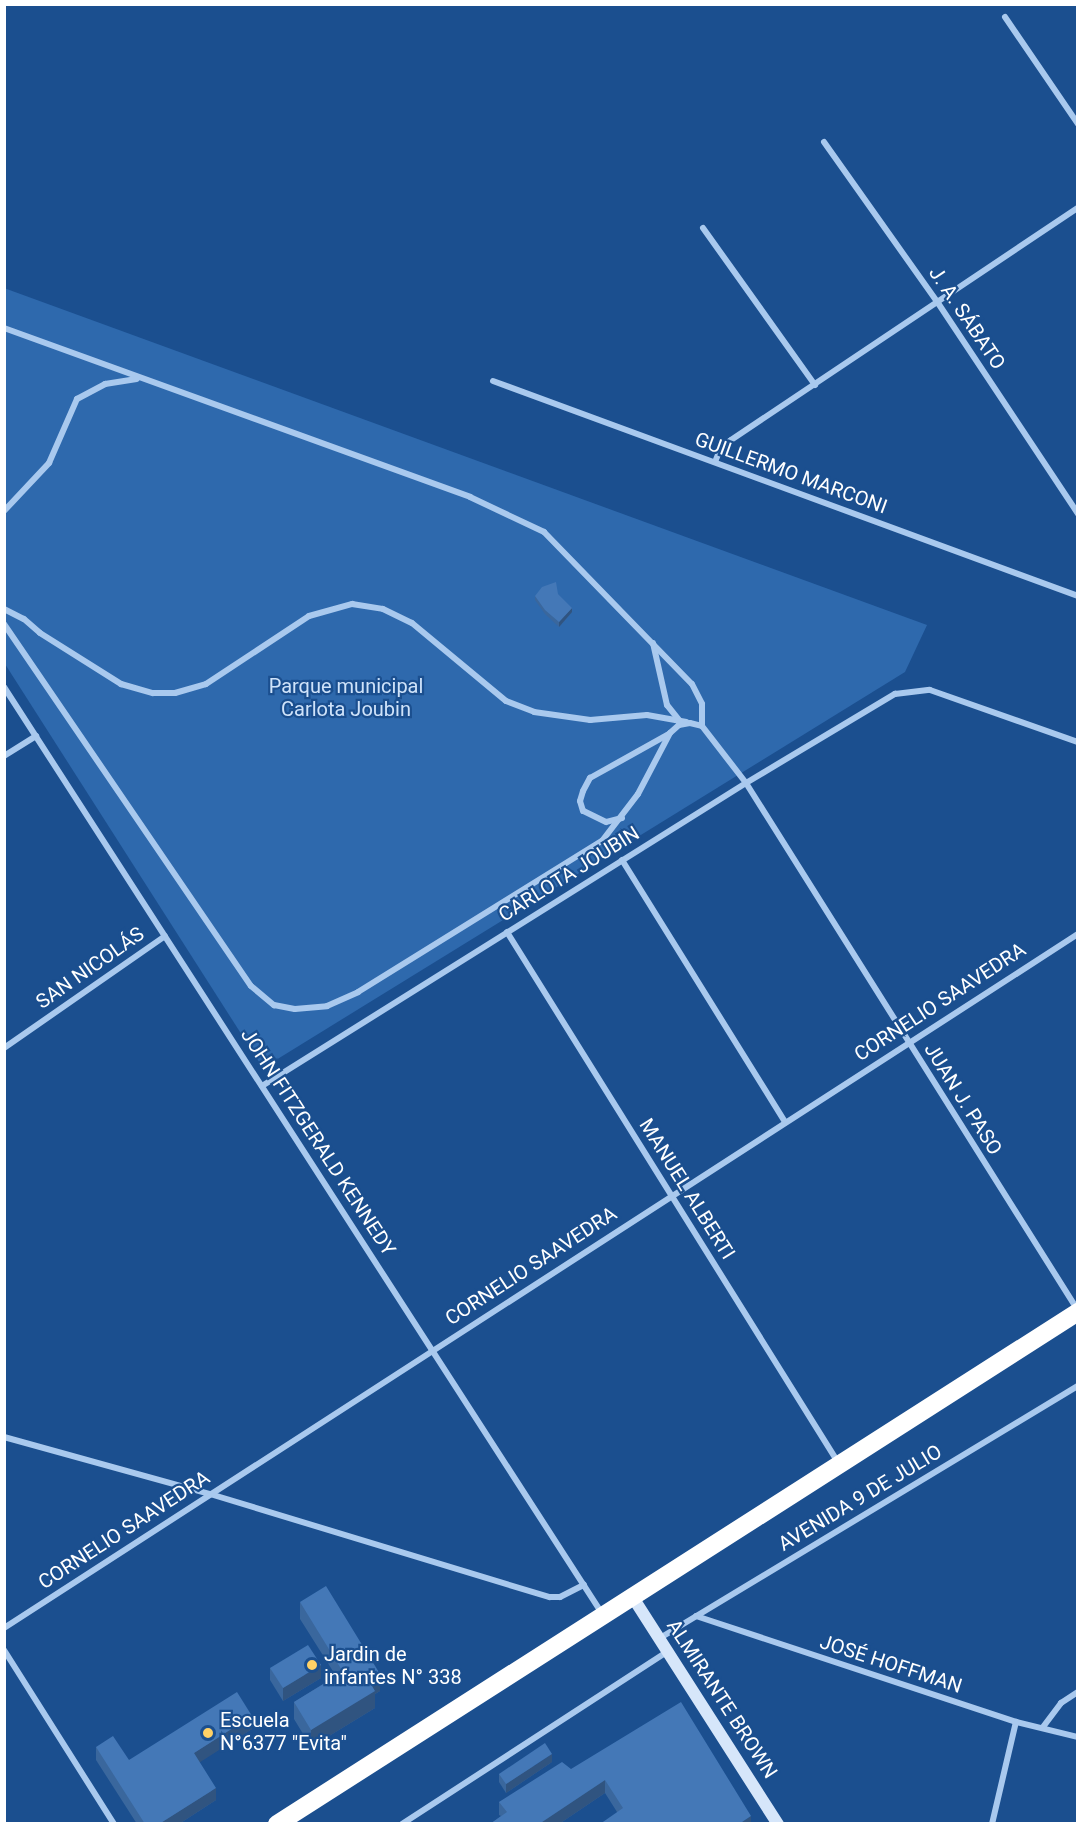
<!DOCTYPE html>
<meta charset="utf-8">
<style>
body{margin:0}
#map{position:relative;width:1082px;height:1828px;overflow:hidden;background:#1b4f8f;font-family:Roboto,sans-serif}
div>[style]{position:absolute}
.green>*{inset:0;background:#2e69ad}
.street>*{height:6px;margin:-3px;padding:0 3px;transform-origin:3px;border-radius:3px;background:#a9c9ee}
.secondary>*{height:12px;margin:-6px;padding:0 6px;transform-origin:6px;border-radius:6px;background:#d6e6fa}
.highway>*{height:18px;margin:-9px;padding:0 9px;transform-origin:9px;border-radius:9px;background:#fff}
.wall>*{inset:0;background:#3a679d}
.shaded-wall>*{inset:0;background:#305480}
.building>*{inset:0;background:#4478b7}
.dots>*{width:16px;height:16px;translate:-50% -50%;box-sizing:border-box;border:3px solid #1b4f8f;border-radius:50%}
span{translate:-50% -50%;white-space:nowrap;text-align:center;line-height:1.15;-webkit-text-stroke:4.5px #1b4f8f;paint-order:stroke}
.street-label{font-size:20px;color:#fff}
.park-label{font-size:20px;color:#cfe3fa}
.poi-label{font-size:20px;color:#fff}
.left{translate:0 -50%;text-align:left}
.frame{position:absolute;inset:0;border:6px solid #fff;pointer-events:none}
</style>
<div id="map">
<div class="green">
<i style="clip-path:polygon(4px 288px,927px 625px,905px 672px,263px 1068px,5px 664px)"></i>
</div>
<div class="street">
<i style="left:1005px;top:17px;width:130px;rotate:55.7deg"></i>
<i style="left:824px;top:142px;width:197px;rotate:54.7deg"></i>
<i style="left:938px;top:303px;width:253px;rotate:56.4deg"></i>
<i style="left:703px;top:228px;width:193px;rotate:54.5deg"></i>
<i style="left:4px;top:328px;width:496px;rotate:19.9deg"></i>
<i style="left:470px;top:497px;width:82px;rotate:25.3deg"></i>
<i style="left:544px;top:532px;width:212px;rotate:45.8deg"></i>
<i style="left:692px;top:684px;width:22px;rotate:63deg"></i>
<i style="left:702px;top:704px;width:22px;rotate:90deg"></i>
<i style="left:702px;top:726px;width:72px;rotate:52.3deg"></i>
<i style="left:746px;top:783px;width:621px;rotate:57.82deg"></i>
<i style="left:493px;top:381px;width:623px;rotate:20.18deg"></i>
<i style="left:715px;top:462px;width:16px;rotate:-68deg"></i>
<i style="left:721px;top:447px;width:12px;rotate:-35deg"></i>
<i style="left:731px;top:440px;width:417px;rotate:-33.8deg"></i>
<i style="left:4px;top:511px;width:66px;rotate:-46.8deg"></i>
<i style="left:49px;top:463px;width:70px;rotate:-66.4deg"></i>
<i style="left:77px;top:399px;width:32px;rotate:-28deg"></i>
<i style="left:105px;top:384px;width:32px;rotate:-9deg"></i>
<i style="left:4px;top:609px;width:22px;rotate:27deg"></i>
<i style="left:24px;top:619px;width:21px;rotate:41deg"></i>
<i style="left:40px;top:633px;width:96px;rotate:32.2deg"></i>
<i style="left:121px;top:684px;width:33px;rotate:16deg"></i>
<i style="left:153px;top:693px;width:22px"></i>
<i style="left:175px;top:693px;width:32px;rotate:-16deg"></i>
<i style="left:206px;top:684px;width:123px;rotate:-33.4deg"></i>
<i style="left:309px;top:616px;width:45px;rotate:-15.6deg"></i>
<i style="left:352px;top:604px;width:31px;rotate:9deg"></i>
<i style="left:383px;top:609px;width:32px;rotate:26deg"></i>
<i style="left:412px;top:623px;width:122px;rotate:39.7deg"></i>
<i style="left:506px;top:701px;width:30px;rotate:21deg"></i>
<i style="left:534px;top:712px;width:57px;rotate:8.1deg"></i>
<i style="left:590px;top:720px;width:57px;rotate:-5deg"></i>
<i style="left:647px;top:715px;width:40px;rotate:10deg"></i>
<i style="left:4px;top:624px;width:438px;rotate:55.7deg"></i>
<i style="left:251px;top:986px;width:30px;rotate:40deg"></i>
<i style="left:274px;top:1005px;width:21px;rotate:11deg"></i>
<i style="left:295px;top:1009px;width:32px;rotate:-5deg"></i>
<i style="left:327px;top:1006px;width:34px;rotate:-24deg"></i>
<i style="left:358px;top:992px;width:287px;rotate:-31.8deg"></i>
<i style="left:602px;top:841px;width:59px;rotate:-52.5deg"></i>
<i style="left:638px;top:794px;width:69px;rotate:-62.3deg"></i>
<i style="left:670px;top:733px;width:12px;rotate:-42deg"></i>
<i style="left:679px;top:725px;width:11px;rotate:-10deg"></i>
<i style="left:690px;top:723px;width:12px;rotate:14deg"></i>
<i style="left:653px;top:643px;width:64px;rotate:77.3deg"></i>
<i style="left:667px;top:705px;width:19px;rotate:51deg"></i>
<i style="left:4px;top:687px;width:1105px;rotate:57.16deg"></i>
<i style="left:4px;top:756px;width:38px;rotate:-32deg"></i>
<i style="left:622px;top:818px;width:16px;rotate:166deg"></i>
<i style="left:606px;top:822px;width:25px;rotate:-154deg"></i>
<i style="left:583px;top:811px;width:10px;rotate:-107deg"></i>
<i style="left:580px;top:801px;width:10px;rotate:-73deg"></i>
<i style="left:583px;top:791px;width:15px;rotate:-62deg"></i>
<i style="left:590px;top:778px;width:90px;rotate:-29.1deg"></i>
<i style="left:622px;top:860px;width:309px;rotate:58.1deg"></i>
<i style="left:507px;top:932px;width:627px;rotate:58.03deg"></i>
<i style="left:4px;top:1048px;width:196px;rotate:-34.8deg"></i>
<i style="left:262px;top:1086px;width:571px;rotate:-32.05deg"></i>
<i style="left:746px;top:783px;width:174px;rotate:-30.9deg"></i>
<i style="left:895px;top:694px;width:35px;rotate:-7deg"></i>
<i style="left:930px;top:690px;width:157px;rotate:19.4deg"></i>
<i style="left:4px;top:1437px;width:214px;rotate:15.5deg"></i>
<i style="left:210px;top:1494px;width:355px;rotate:16.9deg"></i>
<i style="left:550px;top:1597px;width:10px"></i>
<i style="left:560px;top:1597px;width:27px;rotate:-27deg"></i>
<i style="left:696px;top:1616px;width:337px;rotate:18.3deg"></i>
<i style="left:1016px;top:1722px;width:64px;rotate:13.6deg"></i>
<i style="left:4px;top:1628px;width:1279px;rotate:-32.87deg"></i>
<i style="left:660px;top:1638px;width:488px;rotate:-31.1deg"></i>
<i style="left:4px;top:1650px;width:206px;rotate:57.7deg"></i>
<i style="left:1043px;top:1727px;width:30px;rotate:-53deg"></i>
<i style="left:1061px;top:1703px;width:20px;rotate:-33deg"></i>
<i style="left:402px;top:1824px;width:317px;rotate:-33deg"></i>
<i style="left:992px;top:1824px;width:105px;rotate:-76.8deg"></i>
</div>
<div class="secondary">
<i style="left:632px;top:1596px;width:271px;rotate:57.4deg"></i>
</div>
<div class="highway">
<i style="left:277px;top:1824px;width:951px;rotate:-32.59deg"></i>
</div>
<div class="wall">
<i style="clip-path:polygon(558px 594px,572px 612px,559px 627px,545px 614px,535px 600px,535px 596px)"></i>
<i style="clip-path:polygon(300px 1602px,380px 1691px,375px 1694px,375px 1708px,311px 1747px,294px 1719px,294px 1702px,336px 1676px,300px 1619px)"></i>
<i style="clip-path:polygon(270px 1668px,321px 1678px,283px 1701px,270px 1680px)"></i>
<i style="clip-path:polygon(252px 1729px,199px 1762px,216px 1800px,179px 1824px,137px 1824px,96px 1760px,96px 1747px,129px 1760px)"></i>
<i style="clip-path:polygon(552px 1762px,506px 1793px,499px 1782px,499px 1774px)"></i>
<i style="clip-path:polygon(571px 1769px,751px 1824px,617px 1812px,605px 1793px,559px 1824px,490px 1824px,501px 1816px,499px 1815px,499px 1802px)"></i>
</div>
<div class="shaded-wall">
<i style="clip-path:polygon(572px 608px,572px 612px,559px 627px,559px 622px)"></i>
<i style="clip-path:polygon(321px 1665px,321px 1678px,283px 1701px,283px 1688px)"></i>
<i style="clip-path:polygon(380px 1674px,380px 1691px,375px 1694px,375px 1708px,311px 1747px,311px 1730px,369px 1681px)"></i>
<i style="clip-path:polygon(252px 1716px,252px 1729px,194px 1766px,194px 1753px)"></i>
<i style="clip-path:polygon(552px 1754px,552px 1762px,506px 1793px,506px 1784px)"></i>
<i style="clip-path:polygon(605px 1780px,605px 1793px,559px 1824px,539px 1824px)"></i>
<i style="clip-path:polygon(216px 1788px,216px 1800px,179px 1824px,159px 1824px)"></i>
<i style="clip-path:polygon(751px 1816px,751px 1824px,739px 1824px)"></i>
</div>
<div class="building">
<i style="clip-path:polygon(556px 582px,558px 594px,572px 608px,559px 622px,545px 610px,535px 596px,542px 587px)"></i>
<i style="clip-path:polygon(326px 1586px,380px 1674px,369px 1681px,375px 1691px,311px 1730px,294px 1702px,343px 1672px,300px 1602px)"></i>
<i style="clip-path:polygon(308px 1645px,321px 1665px,283px 1688px,270px 1668px)"></i>
<i style="clip-path:polygon(237px 1692px,252px 1716px,194px 1753px,216px 1788px,159px 1824px,145px 1824px,96px 1747px,113px 1736px,129px 1760px)"></i>
<i style="clip-path:polygon(681px 1702px,751px 1816px,739px 1824px,600px 1824px,623px 1808px,605px 1780px,539px 1824px,490px 1824px,507px 1812px,499px 1802px,562px 1762px,571px 1769px)"></i>
<i style="clip-path:polygon(545px 1743px,552px 1754px,506px 1784px,499px 1774px)"></i>
</div>
<div class="dots">
<i style="left:312px;top:1665px;background:#ffd166"></i>
<i style="left:208px;top:1733px;background:#ffd166"></i>
</div>
<div class="street-label">
<span style="left:967px;top:318px;rotate:56deg">J. A. SÁBATO</span>
<span style="left:791px;top:473px;rotate:20deg">GUILLERMO MARCONI</span>
<span style="left:569px;top:874px;rotate:-32deg">CARLOTA JOUBIN</span>
<span style="left:90px;top:968px;rotate:-35deg">SAN NICOLÁS</span>
<span style="left:940px;top:1002px;rotate:-33deg">CORNELIO SAAVEDRA</span>
<span style="left:963px;top:1099px;rotate:58deg">JUAN J. PASO</span>
<span style="left:318px;top:1142px;rotate:57deg">JOHN FITZGERALD KENNEDY</span>
<span style="left:687px;top:1189px;rotate:58deg">MANUEL ALBERTI</span>
<span style="left:531px;top:1266px;rotate:-33deg">CORNELIO SAAVEDRA</span>
<span style="left:860px;top:1498px;rotate:-31deg">AVENIDA 9 DE JULIO</span>
<span style="left:124px;top:1530px;rotate:-33deg">CORNELIO SAAVEDRA</span>
<span style="left:891px;top:1664px;rotate:18deg">JOSÉ HOFFMAN</span>
<span style="left:722px;top:1699px;rotate:57deg">ALMIRANTE BROWN</span>
</div>
<div class="park-label">
<span style="left:346px;top:698px">Parque municipal<br>Carlota Joubin</span>
</div>
<div class="poi-label">
<span class="left" style="left:324px;top:1666px">Jardin de<br>infantes N° 338</span>
<span class="left" style="left:220px;top:1732px">Escuela<br>N°6377 "Evita"</span>
</div>
<div class="frame"></div>
</div>
